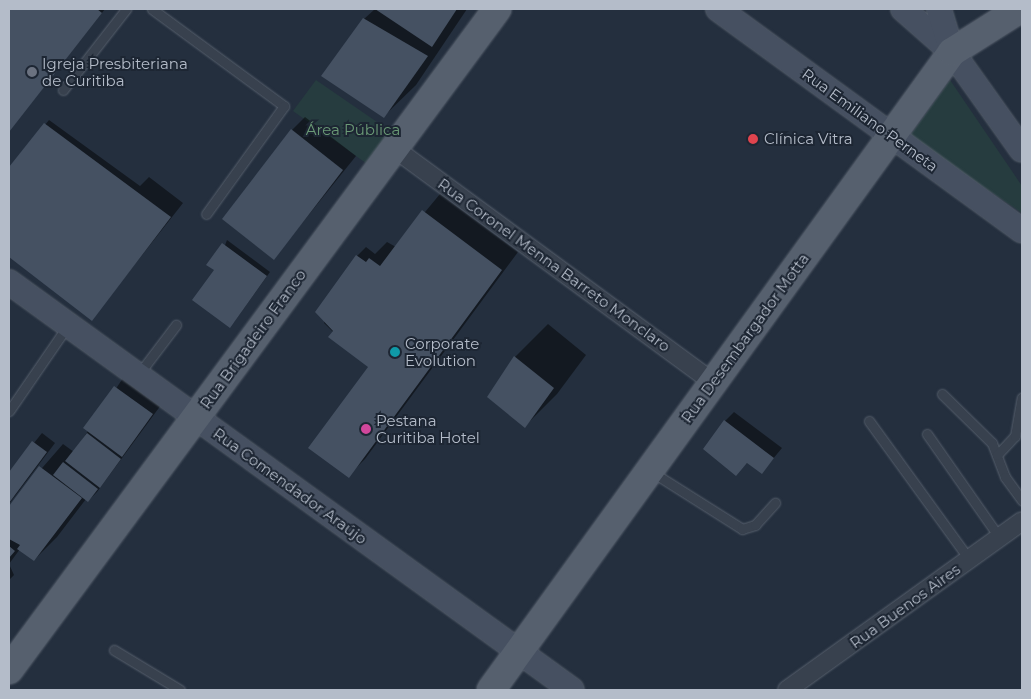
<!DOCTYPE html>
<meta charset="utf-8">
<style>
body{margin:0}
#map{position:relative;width:1031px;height:699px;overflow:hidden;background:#242f3e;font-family:Montserrat,sans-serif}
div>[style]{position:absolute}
.green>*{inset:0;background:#263c3f}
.shadow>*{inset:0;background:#0007}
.building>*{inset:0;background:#455162}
.roads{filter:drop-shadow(0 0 1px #565f6c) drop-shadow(0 0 1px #565f6c)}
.lane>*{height:9px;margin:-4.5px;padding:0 4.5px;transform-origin:4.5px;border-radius:4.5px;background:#38414e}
.street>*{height:18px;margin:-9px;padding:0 9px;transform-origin:9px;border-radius:9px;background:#38414e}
.secondary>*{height:24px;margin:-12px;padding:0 12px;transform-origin:12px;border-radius:12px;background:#465061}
.primary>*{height:28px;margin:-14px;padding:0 14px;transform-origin:14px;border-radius:14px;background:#56606e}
.dots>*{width:14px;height:14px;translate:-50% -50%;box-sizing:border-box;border:2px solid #1d2633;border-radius:50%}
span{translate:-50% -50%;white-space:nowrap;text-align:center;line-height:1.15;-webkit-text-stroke:4px #1d2633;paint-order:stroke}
.poi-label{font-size:15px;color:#b4bcc9}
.left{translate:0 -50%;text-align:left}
.street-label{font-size:15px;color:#b4bcc9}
.park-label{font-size:15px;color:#6b9a76}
.frame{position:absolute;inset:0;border:10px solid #b4bcc9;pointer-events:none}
</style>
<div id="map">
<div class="green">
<i style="clip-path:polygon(316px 80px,393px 133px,370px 166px,293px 111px)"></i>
<i style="clip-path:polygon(950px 80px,1022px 186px,1022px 213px,909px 137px)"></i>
</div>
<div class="shadow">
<i style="clip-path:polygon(9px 9px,105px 9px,9px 131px)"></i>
<i style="clip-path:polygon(375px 9px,467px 9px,416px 85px,384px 116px,364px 19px)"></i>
<i style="clip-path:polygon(305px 117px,356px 156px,274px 258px,292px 130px)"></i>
<i style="clip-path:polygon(49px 120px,140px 186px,149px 177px,183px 203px,92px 319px,9px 256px,9px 169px)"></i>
<i style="clip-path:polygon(440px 194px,518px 252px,365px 459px,348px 476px,369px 367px,324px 323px,357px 256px,366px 247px,375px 254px,387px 242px,396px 247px)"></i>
<i style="clip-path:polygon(227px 240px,270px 272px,234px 322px,216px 269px)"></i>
<i style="clip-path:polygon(548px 324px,586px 355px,557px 394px,525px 426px,489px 396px,515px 357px)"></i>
<i style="clip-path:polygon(123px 378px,161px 405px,97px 492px,88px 501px,86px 499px,57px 537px,34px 560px,20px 549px,9px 564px,14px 575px,9px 580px,9px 506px,63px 444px,74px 452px)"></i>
<i style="clip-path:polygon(734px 412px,782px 448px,762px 472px,748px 462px,736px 474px,725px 421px)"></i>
<i style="clip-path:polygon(42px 433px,55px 443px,9px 504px,9px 474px)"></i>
</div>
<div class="building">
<i style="clip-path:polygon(9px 9px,97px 9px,102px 13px,9px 132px)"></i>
<i style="clip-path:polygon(375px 9px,457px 9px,432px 47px)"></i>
<i style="clip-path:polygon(363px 18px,428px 56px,384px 118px,321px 76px)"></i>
<i style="clip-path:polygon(44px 123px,171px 217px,92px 321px,9px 257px,9px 167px)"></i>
<i style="clip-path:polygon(291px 129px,343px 170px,274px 260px,222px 219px)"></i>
<i style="clip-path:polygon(422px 210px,502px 270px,349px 478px,308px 448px,368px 367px,328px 337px,333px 331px,315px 312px,356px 255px,366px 262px,369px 258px,380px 266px)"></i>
<i style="clip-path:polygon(222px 243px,267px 276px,230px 328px,192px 300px,214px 270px,206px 265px)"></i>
<i style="clip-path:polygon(514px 356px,554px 388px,525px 428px,487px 397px)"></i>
<i style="clip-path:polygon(114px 386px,153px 414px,122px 457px,83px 428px)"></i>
<i style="clip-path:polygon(724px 420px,774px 458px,762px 474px,747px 463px,736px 476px,703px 449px)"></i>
<i style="clip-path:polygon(87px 433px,121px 459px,100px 488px,65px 461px)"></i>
<i style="clip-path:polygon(32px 441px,47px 452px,9px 503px,9px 472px)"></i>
<i style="clip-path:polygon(63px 462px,98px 489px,88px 502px,53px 475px)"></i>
<i style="clip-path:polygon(39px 466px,82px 498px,34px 561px,17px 549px,20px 545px,9px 539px,9px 506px)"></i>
<i style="clip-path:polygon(9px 546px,15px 551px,9px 558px)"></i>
</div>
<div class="roads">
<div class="lane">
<i style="left:152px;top:9px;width:164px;rotate:36.3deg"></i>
<i style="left:284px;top:106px;width:133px;rotate:125.8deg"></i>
<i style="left:63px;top:90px;width:103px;rotate:-52.1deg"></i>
<i style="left:138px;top:375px;width:63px;rotate:-52.8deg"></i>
<i style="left:942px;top:394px;width:70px;rotate:44.4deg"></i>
<i style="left:992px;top:443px;width:36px;rotate:69deg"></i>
<i style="left:1005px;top:477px;width:29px;rotate:54deg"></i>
<i style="left:9px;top:411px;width:104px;rotate:-55.5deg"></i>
<i style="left:869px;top:421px;width:170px;rotate:54.1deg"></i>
<i style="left:927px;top:434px;width:126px;rotate:55deg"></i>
<i style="left:997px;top:455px;width:26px;rotate:-47deg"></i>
<i style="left:1015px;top:436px;width:39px;rotate:-80deg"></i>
<i style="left:652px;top:472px;width:107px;rotate:32.3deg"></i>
<i style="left:742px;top:529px;width:14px;rotate:-17deg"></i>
<i style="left:755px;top:525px;width:30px;rotate:-48deg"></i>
<i style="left:114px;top:650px;width:77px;rotate:31.2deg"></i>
</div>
<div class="street">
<i style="left:394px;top:148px;width:396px;rotate:36.3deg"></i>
<i style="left:787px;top:690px;width:289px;rotate:-35.7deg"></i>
</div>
<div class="secondary">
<i style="left:718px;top:9px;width:376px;rotate:36.1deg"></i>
<i style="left:903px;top:9px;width:65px;rotate:41.3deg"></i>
<i style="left:952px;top:52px;width:120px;rotate:54.5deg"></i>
<i style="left:939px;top:9px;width:45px;rotate:73.2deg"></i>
<i style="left:9px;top:282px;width:695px;rotate:35.93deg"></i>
</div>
<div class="primary">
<i style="left:9px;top:670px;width:822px;rotate:-53.56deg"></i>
<i style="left:491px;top:690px;width:787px;rotate:-54.15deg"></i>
<i style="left:952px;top:52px;width:80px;rotate:-32.3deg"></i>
</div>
</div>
<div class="dots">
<i style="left:32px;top:72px;background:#6b7280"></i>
<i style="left:753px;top:139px;background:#e0444e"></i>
<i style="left:395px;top:352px;background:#0f9aa8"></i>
<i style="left:366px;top:429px;background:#d1479c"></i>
</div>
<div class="poi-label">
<span class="left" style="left:42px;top:72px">Igreja Presbiteriana<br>de Curitiba</span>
<span class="left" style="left:764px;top:139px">Clínica Vitra</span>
<span class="left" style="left:405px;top:352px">Corporate<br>Evolution</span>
<span class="left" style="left:376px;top:429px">Pestana<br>Curitiba Hotel</span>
</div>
<div class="street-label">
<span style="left:870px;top:120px;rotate:36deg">Rua Emiliano Perneta</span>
<span style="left:554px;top:265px;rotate:36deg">Rua Coronel Menna Barreto Monclaro</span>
<span style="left:745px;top:338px;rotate:-54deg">Rua Desembargador Motta</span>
<span style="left:253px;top:339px;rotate:-54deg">Rua Brigadeiro Franco</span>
<span style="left:290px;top:486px;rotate:36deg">Rua Comendador Araújo</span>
<span style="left:905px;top:606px;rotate:-36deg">Rua Buenos Aires</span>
</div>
<div class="park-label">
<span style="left:353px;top:130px">Área Pública</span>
</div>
<div class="frame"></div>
</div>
